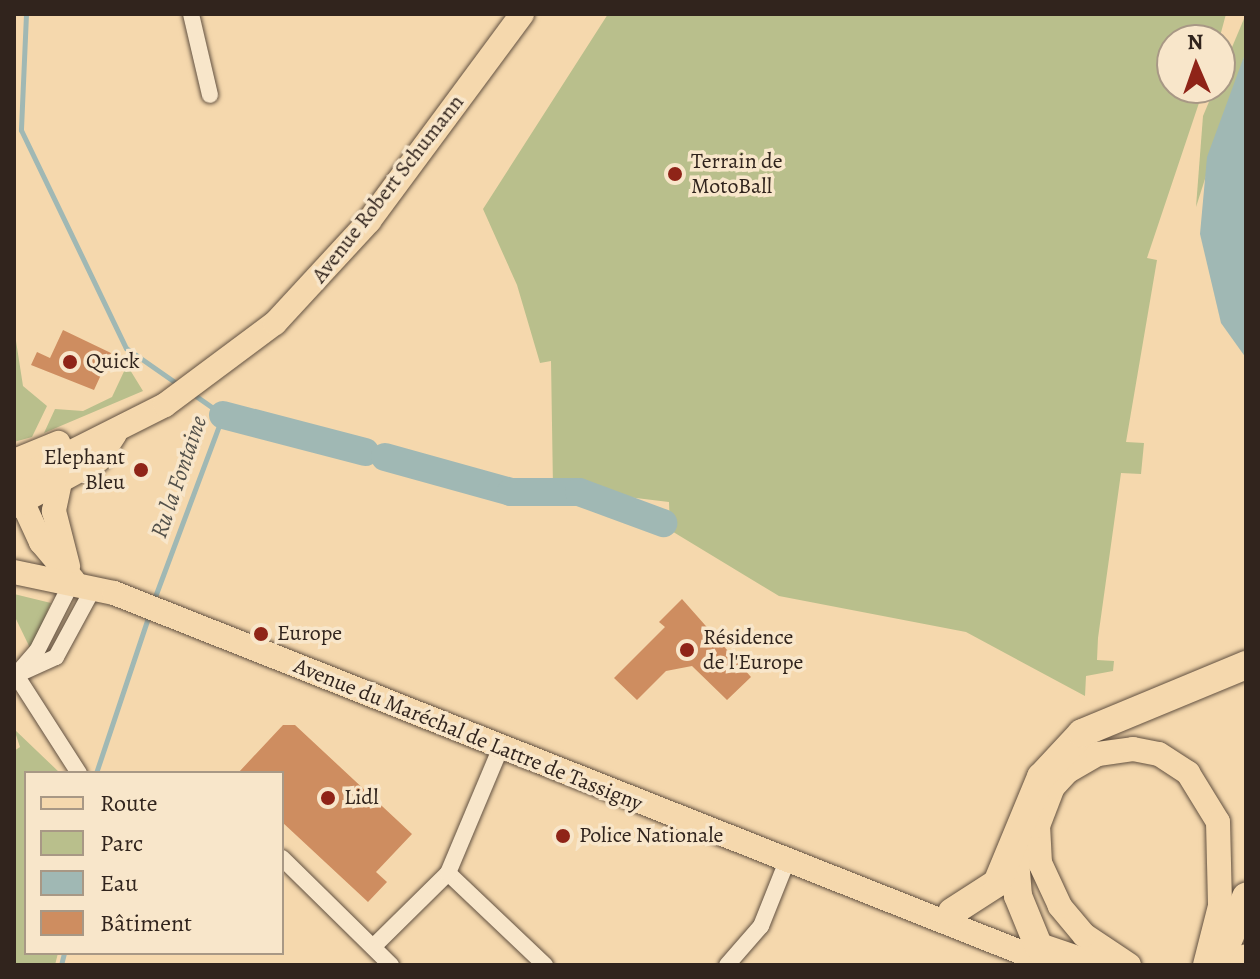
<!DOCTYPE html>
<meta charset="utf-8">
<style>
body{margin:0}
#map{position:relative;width:1260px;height:979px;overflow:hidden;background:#f5d8ad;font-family:Alegreya,serif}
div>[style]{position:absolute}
.green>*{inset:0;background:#b9bf8c}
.water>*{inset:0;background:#a0b8b4}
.stream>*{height:5px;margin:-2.5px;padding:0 2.5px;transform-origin:2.5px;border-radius:2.5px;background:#a0b8b4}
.river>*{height:28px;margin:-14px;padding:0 14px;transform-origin:14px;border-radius:14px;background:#a0b8b4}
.building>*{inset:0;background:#ce8d60}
.roads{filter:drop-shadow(0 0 2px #625141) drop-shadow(0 0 2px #625141)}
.street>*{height:16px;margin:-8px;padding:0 8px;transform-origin:8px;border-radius:8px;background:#f8e6ca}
.primary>*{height:24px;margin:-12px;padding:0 12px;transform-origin:12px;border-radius:12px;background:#f5d8ad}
.highway>*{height:28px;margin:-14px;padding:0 14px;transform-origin:14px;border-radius:14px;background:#f5d8ad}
.dots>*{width:22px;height:22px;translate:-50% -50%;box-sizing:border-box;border:4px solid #f8e6ca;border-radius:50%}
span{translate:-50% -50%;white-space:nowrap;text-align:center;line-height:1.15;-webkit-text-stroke:7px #f8e6ca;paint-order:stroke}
.poi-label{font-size:22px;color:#31241d}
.left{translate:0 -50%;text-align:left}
.right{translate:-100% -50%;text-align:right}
.street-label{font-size:22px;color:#31241d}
.water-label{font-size:24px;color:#52504a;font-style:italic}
.frame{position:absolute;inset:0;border:16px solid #31241d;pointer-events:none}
.legend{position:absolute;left:24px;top:771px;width:260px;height:184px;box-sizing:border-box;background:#f8e6ca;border:2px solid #a89885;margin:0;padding:10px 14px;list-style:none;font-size:24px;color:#31241d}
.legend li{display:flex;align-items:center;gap:16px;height:40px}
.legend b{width:40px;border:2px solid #a89885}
.north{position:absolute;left:1156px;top:24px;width:80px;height:80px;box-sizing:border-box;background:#f8e6ca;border:2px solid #a89885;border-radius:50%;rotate:358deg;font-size:22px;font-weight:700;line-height:32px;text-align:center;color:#31241d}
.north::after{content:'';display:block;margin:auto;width:28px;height:36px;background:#8f2418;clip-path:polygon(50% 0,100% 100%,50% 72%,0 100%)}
</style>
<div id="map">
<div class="green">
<i style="clip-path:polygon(608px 14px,1226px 14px,1219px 40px,1172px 40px,1172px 88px,1204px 88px,1147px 258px,1157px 260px,1126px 442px,1144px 443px,1141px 474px,1121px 473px,1098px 638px,1097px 660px,1114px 661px,1113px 671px,1086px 676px,1085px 696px,966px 632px,779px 596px,670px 530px,669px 502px,553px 488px,551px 361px,540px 363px,517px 285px,483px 209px)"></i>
<i style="clip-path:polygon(1246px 14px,1246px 51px,1196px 207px,1203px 116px)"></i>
<i style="clip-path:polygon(14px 328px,23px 386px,47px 406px,32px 437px,14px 442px)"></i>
<i style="clip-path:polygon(127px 365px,143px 391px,44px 433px,55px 409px,83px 411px,112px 397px)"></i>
<i style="clip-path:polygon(14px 594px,51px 603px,31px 650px,14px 615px)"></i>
<i style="clip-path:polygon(14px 729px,60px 773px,26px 773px,26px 953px,58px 953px,55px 965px,14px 965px,14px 751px,20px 747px)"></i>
</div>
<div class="water">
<i style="clip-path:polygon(1246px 51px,1246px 358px,1221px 323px,1200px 234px,1207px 157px)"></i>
</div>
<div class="stream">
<i style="left:26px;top:14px;width:116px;rotate:92.5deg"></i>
<i style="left:21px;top:130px;width:242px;rotate:64.3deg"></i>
<i style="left:126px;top:348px;width:65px;rotate:34.9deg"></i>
<i style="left:153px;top:602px;width:200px;rotate:-69.5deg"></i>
<i style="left:223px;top:415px;width:39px;rotate:-145deg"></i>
<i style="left:96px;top:773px;width:167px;rotate:-71.5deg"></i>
<i style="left:61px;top:965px;width:12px;rotate:-76deg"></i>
</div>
<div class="river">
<i style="left:223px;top:415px;width:147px;rotate:14.6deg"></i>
<i style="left:385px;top:457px;width:131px;rotate:15.5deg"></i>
<i style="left:511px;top:492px;width:68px"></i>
<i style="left:579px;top:492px;width:90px;rotate:20.3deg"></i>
</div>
<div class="building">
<i style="clip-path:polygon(63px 330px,111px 353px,94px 390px,31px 365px,37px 352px,50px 358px)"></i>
<i style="clip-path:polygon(682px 599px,751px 677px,727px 700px,692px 666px,666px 671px,637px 700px,614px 678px,665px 627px,659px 622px)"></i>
<i style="clip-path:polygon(283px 725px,295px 725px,412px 834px,376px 872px,387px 882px,368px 902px,282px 822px,282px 773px,238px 773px)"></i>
</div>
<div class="roads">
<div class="street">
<i style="left:191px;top:14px;width:83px;rotate:76.8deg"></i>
<i style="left:16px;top:675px;width:117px;rotate:57.3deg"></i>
<i style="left:16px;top:675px;width:32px;rotate:-49deg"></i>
<i style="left:37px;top:651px;width:80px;rotate:-63.1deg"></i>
<i style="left:14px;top:676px;width:46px;rotate:-24.3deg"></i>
<i style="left:56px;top:657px;width:80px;rotate:-61.5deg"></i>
<i style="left:282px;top:858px;width:153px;rotate:44.5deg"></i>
<i style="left:448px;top:873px;width:134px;rotate:43.5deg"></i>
<i style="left:373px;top:947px;width:105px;rotate:-44.6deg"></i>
<i style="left:448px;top:873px;width:134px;rotate:-67.2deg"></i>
<i style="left:727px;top:965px;width:52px;rotate:-48.9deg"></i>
<i style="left:761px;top:926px;width:70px;rotate:-68.2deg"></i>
</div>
<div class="primary">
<i style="left:14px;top:461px;width:48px;rotate:-22.2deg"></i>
<i style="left:14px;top:481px;width:169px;rotate:-26.7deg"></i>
<i style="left:165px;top:405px;width:137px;rotate:-36.7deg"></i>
<i style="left:275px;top:323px;width:139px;rotate:-47.3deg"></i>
<i style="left:369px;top:221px;width:257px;rotate:-53.5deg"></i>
<i style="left:60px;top:482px;width:30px;rotate:102deg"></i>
<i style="left:54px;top:511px;width:57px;rotate:75.7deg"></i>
<i style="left:16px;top:488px;width:60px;rotate:65.2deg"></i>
<i style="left:41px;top:542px;width:50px;rotate:49.9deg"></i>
<i style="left:14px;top:506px;width:96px;rotate:-28.7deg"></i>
<i style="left:98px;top:460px;width:31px;rotate:-57deg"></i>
<i style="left:14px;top:572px;width:102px;rotate:11.9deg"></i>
<i style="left:114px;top:593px;width:1010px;rotate:21.61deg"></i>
<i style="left:1037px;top:944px;width:65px;rotate:19deg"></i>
<i style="left:1129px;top:965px;width:54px;rotate:-146.3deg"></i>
<i style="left:1084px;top:935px;width:38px;rotate:-130deg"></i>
<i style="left:1060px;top:906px;width:47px;rotate:-114.9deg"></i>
<i style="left:1040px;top:863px;width:37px;rotate:-93deg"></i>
<i style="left:1038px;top:826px;width:42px;rotate:-69deg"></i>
<i style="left:1053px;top:787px;width:22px;rotate:-47deg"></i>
<i style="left:1068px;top:771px;width:34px;rotate:-30deg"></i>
<i style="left:1098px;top:754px;width:35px;rotate:-8deg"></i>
<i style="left:1133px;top:749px;width:26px;rotate:11deg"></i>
<i style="left:1159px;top:754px;width:35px;rotate:33deg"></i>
<i style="left:1188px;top:773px;width:57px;rotate:58.5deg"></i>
<i style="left:1218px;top:822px;width:84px;rotate:88.6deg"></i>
<i style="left:1220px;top:906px;width:61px;rotate:104.3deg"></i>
</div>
<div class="highway">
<i style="left:1014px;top:848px;width:48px;rotate:85.2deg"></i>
<i style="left:1018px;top:896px;width:53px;rotate:67.8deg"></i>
<i style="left:1038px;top:945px;width:27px;rotate:48deg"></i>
<i style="left:952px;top:912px;width:54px;rotate:-32.8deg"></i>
<i style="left:997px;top:883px;width:115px;rotate:-67.5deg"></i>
<i style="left:1041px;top:777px;width:60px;rotate:-47deg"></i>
<i style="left:1082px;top:733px;width:178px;rotate:-22.5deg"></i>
<i style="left:1218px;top:965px;width:74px;rotate:-67.6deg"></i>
<i style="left:1244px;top:965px;width:7px;rotate:-74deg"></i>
</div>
</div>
<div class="dots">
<i style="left:675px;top:174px;background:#8f2418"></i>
<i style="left:70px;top:362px;background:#8f2418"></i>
<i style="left:141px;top:470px;background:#8f2418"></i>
<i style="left:261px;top:634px;background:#8f2418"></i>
<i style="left:687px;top:650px;background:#8f2418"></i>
<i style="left:328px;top:798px;background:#8f2418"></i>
<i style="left:563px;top:836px;background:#8f2418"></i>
</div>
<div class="poi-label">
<span class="left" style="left:691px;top:174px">Terrain de<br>MotoBall</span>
<span class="left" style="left:86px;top:362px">Quick</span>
<span class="right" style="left:125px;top:470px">Elephant<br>Bleu</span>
<span class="left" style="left:277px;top:634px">Europe</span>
<span class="left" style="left:703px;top:650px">Résidence<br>de l'Europe</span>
<span class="left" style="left:344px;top:798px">Lidl</span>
<span class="left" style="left:579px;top:836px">Police Nationale</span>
</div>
<div class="street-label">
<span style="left:388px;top:189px;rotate:-52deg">Avenue Robert Schumann</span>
<span style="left:468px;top:735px;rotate:22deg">Avenue du Maréchal de Lattre de Tassigny</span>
</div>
<div class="water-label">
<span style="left:179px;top:477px;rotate:-71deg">Ru la Fontaine</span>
</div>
<div class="frame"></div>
<ul class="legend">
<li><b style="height:10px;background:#f5d8ad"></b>Route</li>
<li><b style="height:22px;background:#b9bf8c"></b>Parc</li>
<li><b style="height:22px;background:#a0b8b4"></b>Eau</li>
<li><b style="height:22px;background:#ce8d60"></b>Bâtiment</li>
</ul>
<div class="north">N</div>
</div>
